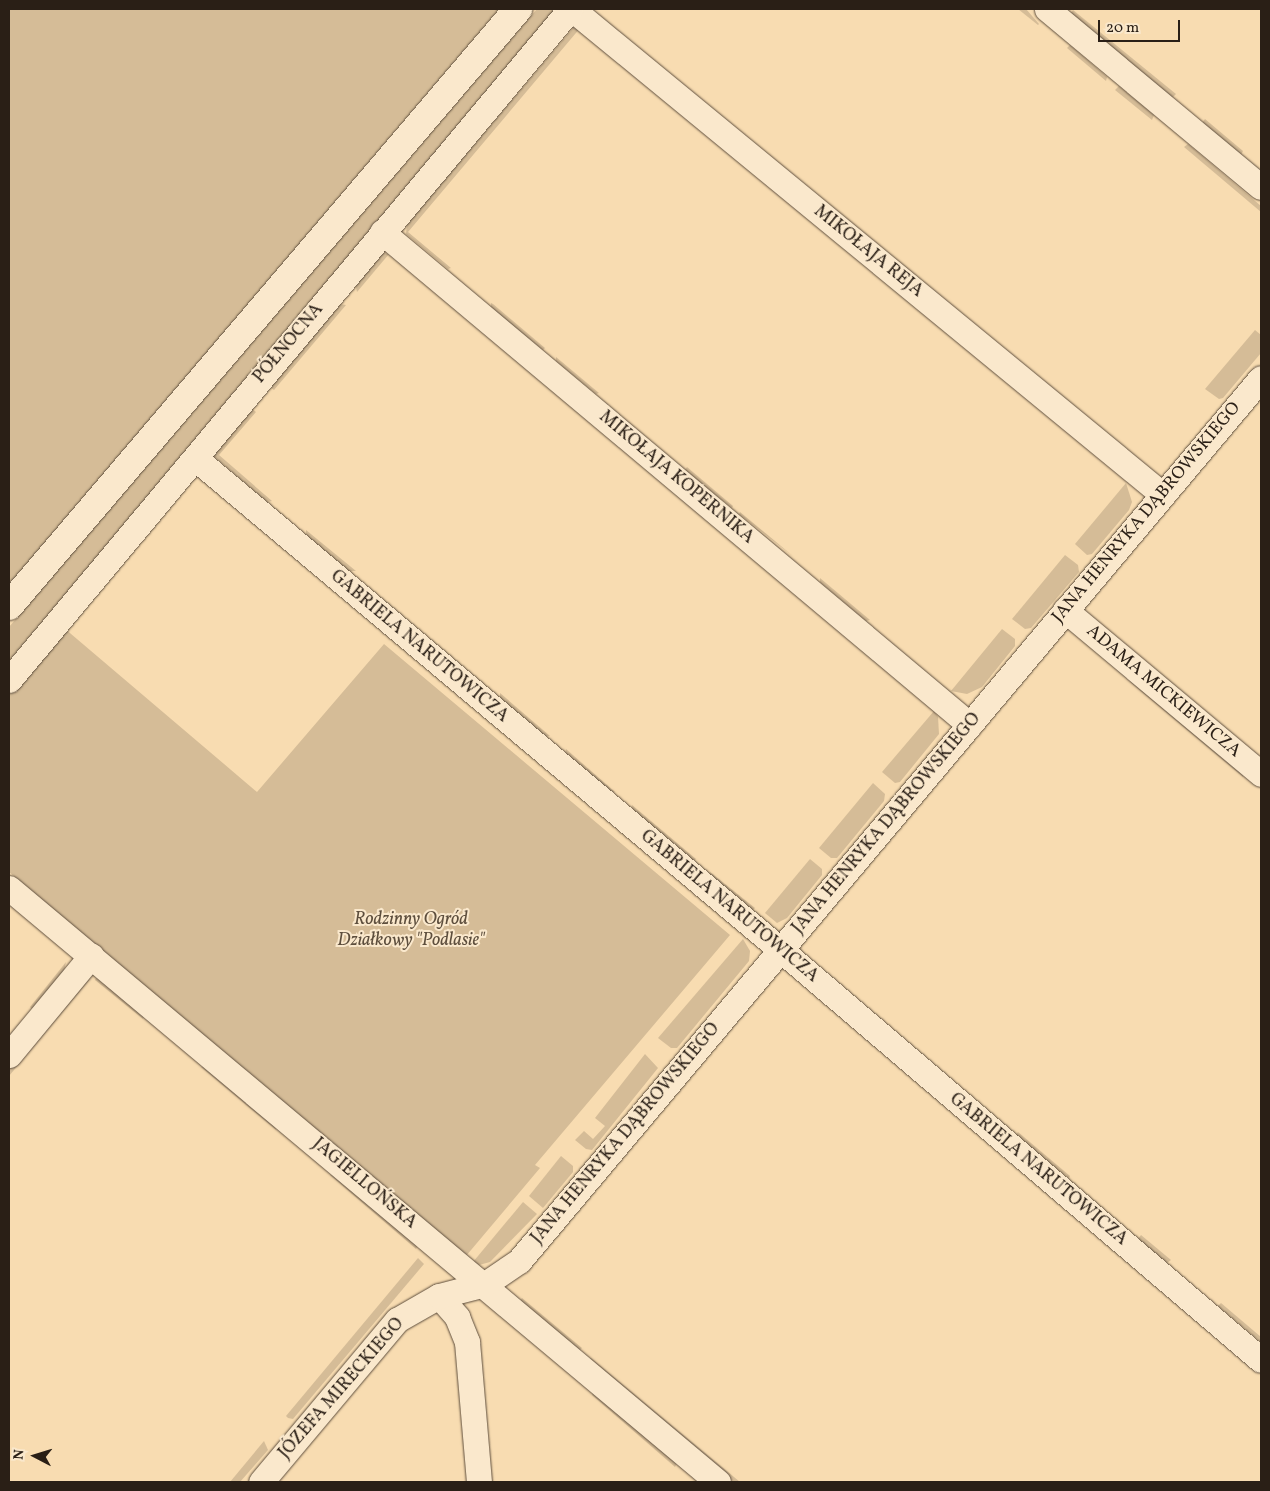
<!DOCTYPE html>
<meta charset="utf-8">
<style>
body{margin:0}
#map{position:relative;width:1270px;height:1491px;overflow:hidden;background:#f8dcb1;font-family:Vollkorn,serif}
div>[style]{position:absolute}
.green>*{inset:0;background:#d5bc97}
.roads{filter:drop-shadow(0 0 1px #5e4e3d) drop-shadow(0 0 1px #5e4e3d)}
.minor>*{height:25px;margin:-12.5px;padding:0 12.5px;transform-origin:12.5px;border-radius:12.5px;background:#fae8cc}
.secondary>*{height:28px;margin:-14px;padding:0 14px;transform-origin:14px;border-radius:14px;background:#fae8cc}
span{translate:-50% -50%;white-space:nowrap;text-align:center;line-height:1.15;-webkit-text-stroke:4px #fae8cc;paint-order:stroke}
.street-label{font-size:18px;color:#2a1f16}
.park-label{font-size:18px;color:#5d4e3d;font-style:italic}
.frame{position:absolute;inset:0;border:10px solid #2a1f16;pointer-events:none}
.north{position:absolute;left:10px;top:1431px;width:50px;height:50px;-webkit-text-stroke:4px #fae8cc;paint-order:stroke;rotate:275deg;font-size:14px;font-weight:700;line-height:20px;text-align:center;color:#2a1f16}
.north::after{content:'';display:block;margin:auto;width:18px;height:22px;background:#2a1f16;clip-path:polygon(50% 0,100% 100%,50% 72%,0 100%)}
.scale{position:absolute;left:1098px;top:20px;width:82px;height:22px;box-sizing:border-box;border:2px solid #2a1f16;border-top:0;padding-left:6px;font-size:15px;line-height:18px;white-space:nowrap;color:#2a1f16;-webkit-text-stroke:4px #fae8cc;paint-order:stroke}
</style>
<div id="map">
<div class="green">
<i style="clip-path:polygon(9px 9px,499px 9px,9px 585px)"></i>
<i style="clip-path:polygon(537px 9px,562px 9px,9px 661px,9px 627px)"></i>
<i style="clip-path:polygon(1018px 9px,1026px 9px,1039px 24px,1038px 25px)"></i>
<i style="clip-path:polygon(1073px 10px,1176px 94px,1172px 98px,1071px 13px)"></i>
<i style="clip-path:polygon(575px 26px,581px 27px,408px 232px,451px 268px,448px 269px,406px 234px,407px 224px)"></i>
<i style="clip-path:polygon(1070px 45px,1107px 77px,1106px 81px,1067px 48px)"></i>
<i style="clip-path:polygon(1119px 86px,1154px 115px,1152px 120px,1115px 90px)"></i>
<i style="clip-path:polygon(1205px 119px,1243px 151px,1241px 155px,1202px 123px)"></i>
<i style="clip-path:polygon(1188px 144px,1261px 206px,1261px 212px,1184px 147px)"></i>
<i style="clip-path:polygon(382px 253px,389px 254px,357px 292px,355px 283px)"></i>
<i style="clip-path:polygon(491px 303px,493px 304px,545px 348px,543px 350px,491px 308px)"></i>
<i style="clip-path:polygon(339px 304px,346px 305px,274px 390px,269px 386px)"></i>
<i style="clip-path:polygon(1255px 330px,1261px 335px,1261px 353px,1223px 398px,1219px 399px,1205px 389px)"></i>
<i style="clip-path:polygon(556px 357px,599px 393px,596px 394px,556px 361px)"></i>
<i style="clip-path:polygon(251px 408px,256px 412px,219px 455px,272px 501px,267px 502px,215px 457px,215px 452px)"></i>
<i style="clip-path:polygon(687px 467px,733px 506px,732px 508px,685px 470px)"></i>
<i style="clip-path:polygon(1126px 483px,1132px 502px,1129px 510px,1092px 554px,1087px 555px,1075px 544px)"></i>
<i style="clip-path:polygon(740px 512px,794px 557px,739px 514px)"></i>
<i style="clip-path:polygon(306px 530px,356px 571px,349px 571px,306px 536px)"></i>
<i style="clip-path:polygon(1065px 555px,1078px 565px,1079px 572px,1031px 628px,1025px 629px,1012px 619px)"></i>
<i style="clip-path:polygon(820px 578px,870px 620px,866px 621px,820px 582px)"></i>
<i style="clip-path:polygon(64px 628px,257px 792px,384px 644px,730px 935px,535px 1165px,540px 1168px,466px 1256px,9px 872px,9px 693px)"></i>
<i style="clip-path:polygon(1002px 629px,1015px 639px,1015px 646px,982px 687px,967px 694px,951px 691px)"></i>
<i style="clip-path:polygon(1133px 677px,1245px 773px,1243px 777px,1130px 682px)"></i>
<i style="clip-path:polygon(500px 693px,550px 736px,544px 737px,500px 699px)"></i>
<i style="clip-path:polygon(934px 711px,938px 717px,939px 734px,900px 782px,895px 783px,882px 772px)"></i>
<i style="clip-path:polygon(566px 749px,615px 792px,609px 792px,565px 755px)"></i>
<i style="clip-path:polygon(873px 783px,885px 794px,884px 801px,837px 858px,831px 858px,819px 848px)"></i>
<i style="clip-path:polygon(632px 805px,696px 859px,693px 861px,633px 812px)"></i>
<i style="clip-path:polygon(810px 859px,822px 869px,822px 875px,787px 918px,777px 923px,765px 913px)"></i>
<i style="clip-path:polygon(710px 872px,755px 908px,751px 912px,711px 878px)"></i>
<i style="clip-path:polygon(743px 939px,750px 951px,749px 961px,677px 1048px,671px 1048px,658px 1038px)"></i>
<i style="clip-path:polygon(66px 962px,64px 971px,32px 1009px,30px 1007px)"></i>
<i style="clip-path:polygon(96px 978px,145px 1014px,143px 1019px,95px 980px)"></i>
<i style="clip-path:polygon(90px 979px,9px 1076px,9px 1070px,78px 986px)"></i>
<i style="clip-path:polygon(645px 1054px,658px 1068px,592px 1150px,586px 1149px,575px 1140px,584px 1131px,593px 1139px,605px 1126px,595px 1118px)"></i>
<i style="clip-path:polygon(206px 1066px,275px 1125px,276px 1130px,201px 1067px)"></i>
<i style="clip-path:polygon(1018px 1132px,1070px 1176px,1069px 1178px,1015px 1136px)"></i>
<i style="clip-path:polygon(561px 1156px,573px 1166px,573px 1172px,543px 1208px,529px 1196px)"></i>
<i style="clip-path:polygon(333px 1174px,418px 1245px,416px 1249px,330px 1175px)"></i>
<i style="clip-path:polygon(523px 1202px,537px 1214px,490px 1262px,479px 1265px,473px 1262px)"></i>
<i style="clip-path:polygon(1141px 1235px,1171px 1260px,1167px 1263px,1138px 1239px)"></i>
<i style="clip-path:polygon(418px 1258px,424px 1264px,293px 1419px,288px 1418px,286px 1416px)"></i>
<i style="clip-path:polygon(522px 1298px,582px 1348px,579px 1351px,520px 1301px)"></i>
<i style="clip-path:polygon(1221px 1303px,1261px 1337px,1261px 1342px,1218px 1306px)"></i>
<i style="clip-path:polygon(591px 1358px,740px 1482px,734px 1482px,588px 1361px)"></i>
<i style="clip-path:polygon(594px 1391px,677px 1463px,675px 1467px,592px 1395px)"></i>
<i style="clip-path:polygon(264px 1441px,268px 1450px,240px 1482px,230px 1482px)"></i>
</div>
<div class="roads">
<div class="minor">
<i style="left:572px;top:9px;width:765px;rotate:39.43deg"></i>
<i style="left:1047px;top:9px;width:278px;rotate:39.8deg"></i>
<i style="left:382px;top:232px;width:767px;rotate:39.98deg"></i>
<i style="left:195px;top:458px;width:765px;rotate:40.02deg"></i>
<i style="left:781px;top:950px;width:631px;rotate:40.5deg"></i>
<i style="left:1065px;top:610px;width:256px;rotate:39.9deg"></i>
<i style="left:9px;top:680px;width:875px;rotate:-50.1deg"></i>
<i style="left:9px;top:888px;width:925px;rotate:39.96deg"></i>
<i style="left:9px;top:1055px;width:129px;rotate:-50.4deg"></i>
<i style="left:439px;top:1296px;width:28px;rotate:49deg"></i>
<i style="left:457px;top:1317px;width:27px;rotate:68deg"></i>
<i style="left:467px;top:1342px;width:141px;rotate:85.1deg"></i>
<i style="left:261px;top:1482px;width:212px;rotate:-50deg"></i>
<i style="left:397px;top:1320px;width:48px;rotate:-29.7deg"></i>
<i style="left:439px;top:1296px;width:48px;rotate:-14.6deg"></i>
<i style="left:485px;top:1284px;width:41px;rotate:-34.1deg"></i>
<i style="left:519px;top:1261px;width:1153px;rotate:-49.96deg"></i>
</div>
<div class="secondary">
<i style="left:9px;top:606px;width:785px;rotate:-49.55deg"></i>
</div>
</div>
<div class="street-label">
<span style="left:868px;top:252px;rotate:39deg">MIKOŁAJA REJA</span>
<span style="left:289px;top:344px;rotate:-50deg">PÓŁNOCNA</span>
<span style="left:676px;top:478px;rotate:40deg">MIKOŁAJA KOPERNIKA</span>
<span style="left:1147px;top:513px;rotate:-50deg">JANA HENRYKA DĄBROWSKIEGO</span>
<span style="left:419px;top:647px;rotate:40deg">GABRIELA NARUTOWICZA</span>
<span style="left:1163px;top:692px;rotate:40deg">ADAMA MICKIEWICZA</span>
<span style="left:887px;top:824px;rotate:-50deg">JANA HENRYKA DĄBROWSKIEGO</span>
<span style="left:729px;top:907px;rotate:40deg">GABRIELA NARUTOWICZA</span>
<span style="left:626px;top:1134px;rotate:-50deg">JANA HENRYKA DĄBROWSKIEGO</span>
<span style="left:1038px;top:1170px;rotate:40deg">GABRIELA NARUTOWICZA</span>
<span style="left:364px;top:1184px;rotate:40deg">JAGIELLOŃSKA</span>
<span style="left:342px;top:1389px;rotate:-49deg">JÓZEFA MIRECKIEGO</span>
</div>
<div class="park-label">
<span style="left:411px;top:931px">Rodzinny Ogród<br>Działkowy "Podlasie"</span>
</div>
<div class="frame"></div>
<div class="north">N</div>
<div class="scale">20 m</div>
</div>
